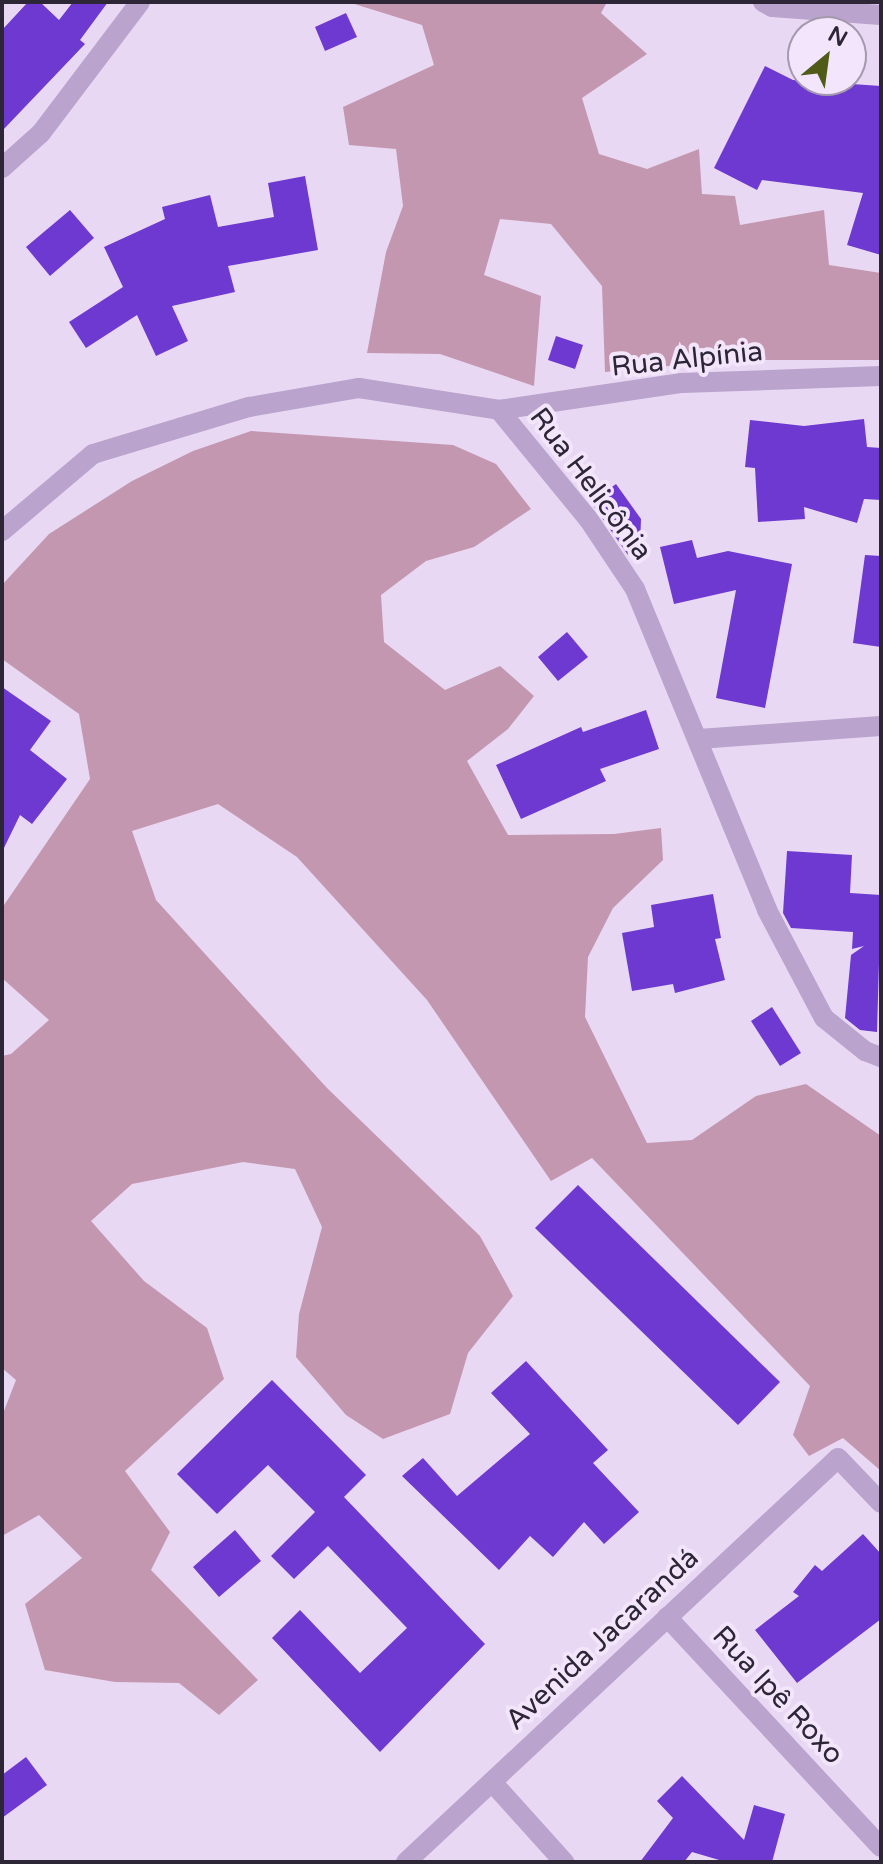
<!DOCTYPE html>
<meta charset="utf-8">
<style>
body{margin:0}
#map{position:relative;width:883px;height:1864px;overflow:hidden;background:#e9d8f3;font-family:"Varela Round",sans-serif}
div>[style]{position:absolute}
.green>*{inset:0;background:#c397b0}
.building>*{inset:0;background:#6d39d0}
.minor>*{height:20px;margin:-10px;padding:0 10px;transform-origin:10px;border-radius:10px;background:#baa3cc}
span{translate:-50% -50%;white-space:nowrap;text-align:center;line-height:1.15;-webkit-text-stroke:8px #f3e5fb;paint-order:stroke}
.street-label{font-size:28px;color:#2d2637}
.frame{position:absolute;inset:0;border:4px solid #2d2637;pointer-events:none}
.north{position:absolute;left:787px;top:16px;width:80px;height:80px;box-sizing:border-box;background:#f3e5fb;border:2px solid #a499ad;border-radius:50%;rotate:29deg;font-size:22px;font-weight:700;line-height:32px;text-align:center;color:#2d2637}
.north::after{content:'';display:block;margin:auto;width:28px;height:36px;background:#505b18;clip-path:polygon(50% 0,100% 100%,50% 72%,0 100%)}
</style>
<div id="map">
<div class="green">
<i style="clip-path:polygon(348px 2px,607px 2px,601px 13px,647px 54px,582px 98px,599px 154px,647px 169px,699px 149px,702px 194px,735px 196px,740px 225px,824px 210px,829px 265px,881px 273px,881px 360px,733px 360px,605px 372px,602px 286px,551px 224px,500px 219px,484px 275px,541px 296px,534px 386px,440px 354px,367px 353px,386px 252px,403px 206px,396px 149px,349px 145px,343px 107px,434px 65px,422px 25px)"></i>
<i style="clip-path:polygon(251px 431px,453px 445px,496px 464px,531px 509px,474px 547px,426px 561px,381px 595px,384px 642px,445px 690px,500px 666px,534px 696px,508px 729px,467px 761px,508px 835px,614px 834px,661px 828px,663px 860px,613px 908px,588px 957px,585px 1017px,647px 1143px,692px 1140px,756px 1096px,806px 1084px,881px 1136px,881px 1471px,843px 1438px,809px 1456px,793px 1435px,810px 1386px,592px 1158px,551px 1181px,427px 1000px,297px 857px,218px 804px,132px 831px,156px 900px,327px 1088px,480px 1236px,513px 1296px,468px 1353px,450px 1414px,383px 1439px,346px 1415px,296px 1357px,299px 1314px,322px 1227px,295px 1169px,243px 1162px,132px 1184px,91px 1221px,144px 1281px,207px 1328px,224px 1379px,125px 1471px,170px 1532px,151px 1570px,258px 1680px,219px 1715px,179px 1683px,115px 1682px,45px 1670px,25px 1604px,82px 1558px,39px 1515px,2px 1536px,2px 1416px,16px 1380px,2px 1368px,2px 1056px,11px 1054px,49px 1020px,2px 978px,2px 908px,90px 779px,79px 714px,2px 659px,2px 585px,49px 534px,132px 481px,193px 451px)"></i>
</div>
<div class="building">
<i style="clip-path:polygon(28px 2px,40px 2px,59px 20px,73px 2px,108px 2px,80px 40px,85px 44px,2px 131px,2px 30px)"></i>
<i style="clip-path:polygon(346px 13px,357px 37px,325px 51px,315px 27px)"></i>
<i style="clip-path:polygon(765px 66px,793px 80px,881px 86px,881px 255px,847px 245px,863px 193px,762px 180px,757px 190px,714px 168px)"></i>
<i style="clip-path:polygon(305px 176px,318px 250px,228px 266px,235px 292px,172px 306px,188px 341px,156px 356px,137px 315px,86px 348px,69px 322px,123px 287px,104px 247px,165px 219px,162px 207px,210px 195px,218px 227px,274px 217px,268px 183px)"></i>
<i style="clip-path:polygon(70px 210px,94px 238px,50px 276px,26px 247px)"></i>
<i style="clip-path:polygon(556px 336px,583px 345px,575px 369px,548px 360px)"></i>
<i style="clip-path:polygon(864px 419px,867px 447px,881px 448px,881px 500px,864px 499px,857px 523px,804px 507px,805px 519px,758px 522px,755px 468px,745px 467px,750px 420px,804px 426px)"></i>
<i style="clip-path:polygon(616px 484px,641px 519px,640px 546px,628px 555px,591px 502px)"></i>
<i style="clip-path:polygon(692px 540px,697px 558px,728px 551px,792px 564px,765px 708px,716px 698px,736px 590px,674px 604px,660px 547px)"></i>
<i style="clip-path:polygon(865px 555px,881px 556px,881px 647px,853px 643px)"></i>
<i style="clip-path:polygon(567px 632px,588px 657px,558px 681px,538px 657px)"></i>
<i style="clip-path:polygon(2px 687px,51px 721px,30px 750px,67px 779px,32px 824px,20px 815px,2px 852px)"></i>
<i style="clip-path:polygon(646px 710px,659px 749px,600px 769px,606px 781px,521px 819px,496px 765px,581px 727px,583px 732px)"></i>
<i style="clip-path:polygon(787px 851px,852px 855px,850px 893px,881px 895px,877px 1032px,860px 1030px,845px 1018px,851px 955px,864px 946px,852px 949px,853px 932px,791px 928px,783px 913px)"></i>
<i style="clip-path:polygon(713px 894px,721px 938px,715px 939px,725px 980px,675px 993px,673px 984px,632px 991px,622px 933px,654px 927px,651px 905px)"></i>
<i style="clip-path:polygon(772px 1007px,801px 1053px,780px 1066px,751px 1021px)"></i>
<i style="clip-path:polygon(578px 1185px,780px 1382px,738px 1425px,535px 1228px)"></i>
<i style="clip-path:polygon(526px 1361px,608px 1450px,593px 1463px,639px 1512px,604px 1544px,584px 1522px,553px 1557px,530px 1536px,499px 1570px,402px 1476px,423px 1458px,457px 1496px,530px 1434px,491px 1393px)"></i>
<i style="clip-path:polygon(272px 1380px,366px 1475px,344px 1497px,485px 1644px,380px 1752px,272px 1638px,300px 1610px,360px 1673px,407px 1628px,328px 1546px,294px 1579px,271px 1556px,315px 1512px,268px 1465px,217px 1514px,177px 1474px)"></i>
<i style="clip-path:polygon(235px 1530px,261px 1561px,219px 1597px,193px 1567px)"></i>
<i style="clip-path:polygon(863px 1534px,881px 1554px,881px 1619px,797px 1683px,755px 1630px,799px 1596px,793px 1592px,815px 1565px,822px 1571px)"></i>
<i style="clip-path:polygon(26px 1757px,47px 1785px,2px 1818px,2px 1775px)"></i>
<i style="clip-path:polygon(682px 1776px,744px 1840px,754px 1805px,785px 1814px,772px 1862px,726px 1862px,692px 1852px,684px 1862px,640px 1862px,673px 1818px,657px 1801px)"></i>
</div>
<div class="minor">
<i style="left:763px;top:2px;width:10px;rotate:29deg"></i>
<i style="left:772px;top:7px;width:109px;rotate:4.2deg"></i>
<i style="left:2px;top:168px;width:52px;rotate:-41.9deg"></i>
<i style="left:41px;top:133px;width:164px;rotate:-52.9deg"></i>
<i style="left:499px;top:410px;width:142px;rotate:50.7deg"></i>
<i style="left:589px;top:520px;width:83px;rotate:56.3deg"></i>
<i style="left:635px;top:589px;width:347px;rotate:67.6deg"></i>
<i style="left:767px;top:910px;width:122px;rotate:62.2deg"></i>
<i style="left:824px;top:1018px;width:53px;rotate:38.8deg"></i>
<i style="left:865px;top:1051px;width:17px;rotate:21deg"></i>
<i style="left:2px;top:531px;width:119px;rotate:-40.2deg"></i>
<i style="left:93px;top:454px;width:163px;rotate:-16.8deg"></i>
<i style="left:249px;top:407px;width:112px;rotate:-9.8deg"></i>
<i style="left:359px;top:388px;width:142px;rotate:8.9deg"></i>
<i style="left:499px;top:410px;width:185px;rotate:-8.4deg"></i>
<i style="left:682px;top:383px;width:199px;rotate:-2deg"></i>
<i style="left:699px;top:739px;width:182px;rotate:-4.1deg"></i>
<i style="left:667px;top:1617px;width:314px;rotate:47.1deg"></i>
<i style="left:492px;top:1782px;width:108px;rotate:48deg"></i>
<i style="left:406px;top:1862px;width:591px;rotate:-43.08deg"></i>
<i style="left:838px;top:1458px;width:62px;rotate:46.3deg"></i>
</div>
<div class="street-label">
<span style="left:687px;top:359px;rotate:-6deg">Rua Alpínia</span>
<span style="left:591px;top:484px;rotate:53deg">Rua Helicônia</span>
<span style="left:602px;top:1639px;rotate:-43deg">Avenida Jacarandá</span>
<span style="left:778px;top:1695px;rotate:47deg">Rua Ipê Roxo</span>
</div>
<div class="frame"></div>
<div class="north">N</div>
</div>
